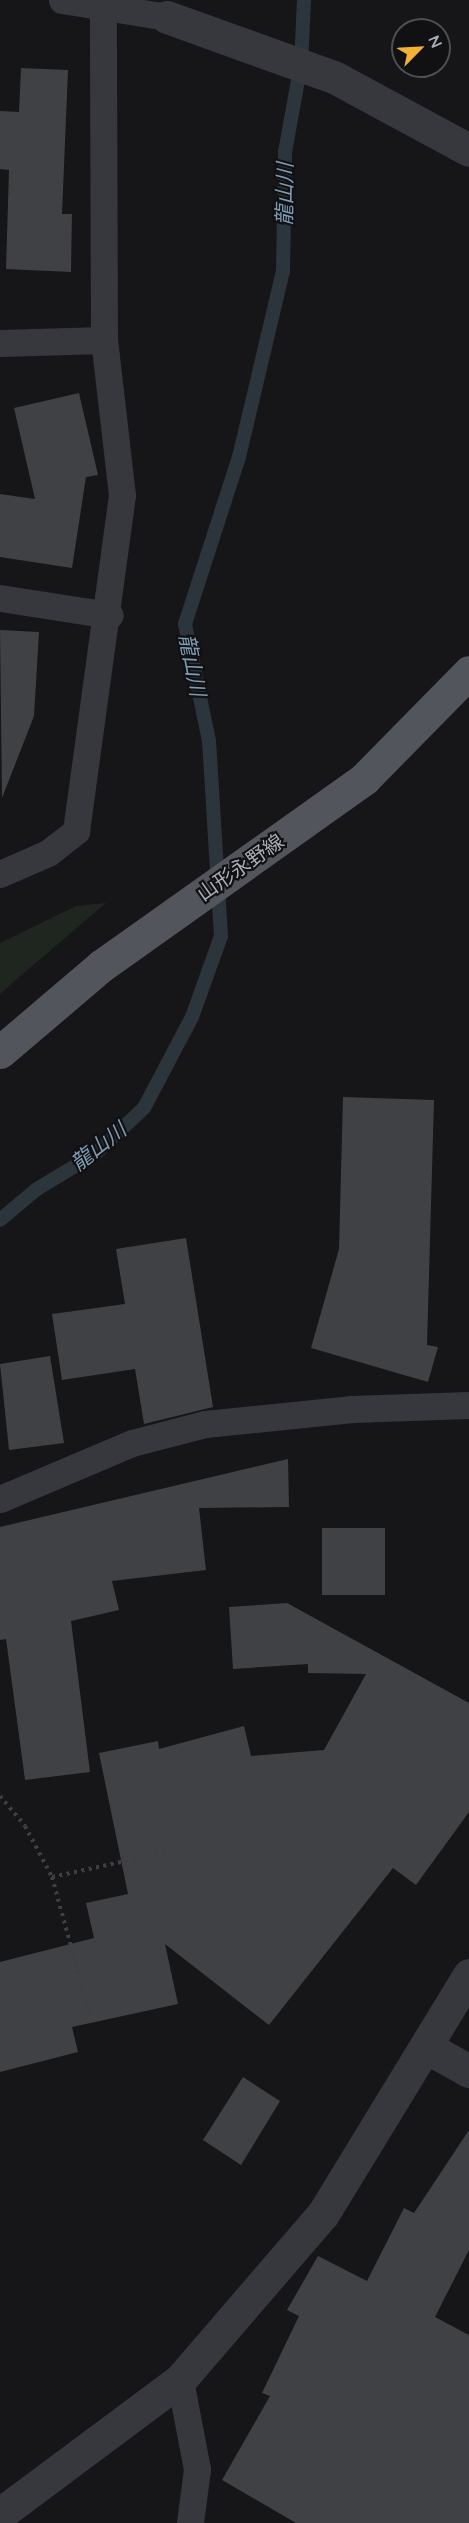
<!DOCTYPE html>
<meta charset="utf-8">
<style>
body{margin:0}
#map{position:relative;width:469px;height:2523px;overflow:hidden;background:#161618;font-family:Quicksand,"Noto Sans JP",sans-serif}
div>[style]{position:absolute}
.green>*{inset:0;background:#1e261f}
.stream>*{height:14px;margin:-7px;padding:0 7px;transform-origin:7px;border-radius:7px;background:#2c353c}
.building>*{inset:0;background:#404145}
.path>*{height:4px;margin-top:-2px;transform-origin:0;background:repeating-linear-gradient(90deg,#3d3f44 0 3px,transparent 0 7.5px)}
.service>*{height:27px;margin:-13.5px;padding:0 13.5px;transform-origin:13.5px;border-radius:13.5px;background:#37383d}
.minor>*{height:33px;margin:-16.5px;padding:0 16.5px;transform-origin:16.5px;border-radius:16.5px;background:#37383d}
.tertiary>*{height:33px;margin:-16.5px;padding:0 16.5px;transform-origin:16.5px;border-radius:16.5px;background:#37383d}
.primary>*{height:33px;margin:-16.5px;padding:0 16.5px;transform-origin:16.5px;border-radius:16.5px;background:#53555c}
span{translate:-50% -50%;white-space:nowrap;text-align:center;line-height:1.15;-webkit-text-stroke:4.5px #111113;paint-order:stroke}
.street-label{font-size:20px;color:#a8adb8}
.water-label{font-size:21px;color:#7f9bb3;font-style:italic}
.north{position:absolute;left:391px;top:18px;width:60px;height:60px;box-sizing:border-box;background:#111113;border:2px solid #4d4f55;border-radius:50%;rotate:66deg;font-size:16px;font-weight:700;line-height:24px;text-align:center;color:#a8adb8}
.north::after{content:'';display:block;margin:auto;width:21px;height:27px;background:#f2b134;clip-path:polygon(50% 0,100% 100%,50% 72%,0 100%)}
</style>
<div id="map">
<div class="green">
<i style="clip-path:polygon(106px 903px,18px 978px,0 994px,0 943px,76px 906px)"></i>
</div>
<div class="stream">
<i style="left:0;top:1220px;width:48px;rotate:-40deg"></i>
<i style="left:37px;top:1189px;width:68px;rotate:-31.1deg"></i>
<i style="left:95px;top:1154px;width:67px;rotate:-43.2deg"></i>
<i style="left:144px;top:1108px;width:103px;rotate:-62.2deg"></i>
<i style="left:192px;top:1017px;width:86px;rotate:-70.3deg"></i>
<i style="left:221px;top:936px;width:195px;rotate:-93.5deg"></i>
<i style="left:209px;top:741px;width:119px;rotate:-101.6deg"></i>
<i style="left:185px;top:624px;width:176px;rotate:-72.1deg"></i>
<i style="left:239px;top:457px;width:191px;rotate:-76.7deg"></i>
<i style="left:283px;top:271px;width:119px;rotate:-89deg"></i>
<i style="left:285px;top:152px;width:89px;rotate:-79.7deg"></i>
<i style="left:301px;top:64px;width:64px;rotate:-87.3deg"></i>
</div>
<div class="building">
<i style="clip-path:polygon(21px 68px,68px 70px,62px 214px,72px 214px,71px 272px,6px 269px,9px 170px,0 169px,0 111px,19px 112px)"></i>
<i style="clip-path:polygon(79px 393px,98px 475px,86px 477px,72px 568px,0 557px,0 494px,35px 499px,14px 408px)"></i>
<i style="clip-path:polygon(0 630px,39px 632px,34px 716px,2px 798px)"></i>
<i style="clip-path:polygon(343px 1097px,434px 1100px,427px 1345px,438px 1347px,428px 1382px,311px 1348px,339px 1249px)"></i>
<i style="clip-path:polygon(186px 1238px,213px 1407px,144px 1424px,135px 1369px,62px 1380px,52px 1314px,125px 1304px,116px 1249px)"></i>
<i style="clip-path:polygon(50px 1356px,64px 1443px,9px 1450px,0 1364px)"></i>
<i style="clip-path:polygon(288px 1459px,289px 1507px,199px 1508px,206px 1570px,112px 1581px,119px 1610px,71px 1621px,90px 1772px,25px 1780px,6px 1639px,0 1640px,0 1527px)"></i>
<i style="clip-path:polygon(322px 1528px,385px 1528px,385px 1595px,322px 1595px)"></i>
<i style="clip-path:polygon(287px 1603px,469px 1703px,469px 1812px,416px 1885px,393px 1868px,269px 2025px,165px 1944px,178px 2004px,72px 2027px,78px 2052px,0 2072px,0 1962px,94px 1938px,86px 1903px,128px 1894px,99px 1753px,158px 1741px,159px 1749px,244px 1726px,251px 1756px,324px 1750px,366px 1674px,308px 1673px,308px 1664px,233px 1669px,229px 1607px)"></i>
<i style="clip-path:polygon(243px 2077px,280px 2101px,241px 2165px,203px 2140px)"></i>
<i style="clip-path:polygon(469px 2130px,469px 2250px,435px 2317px,469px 2335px,469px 2523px,296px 2523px,222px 2480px,270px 2396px,262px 2393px,299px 2316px,287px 2310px,318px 2256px,367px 2281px,404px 2208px,414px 2213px)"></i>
</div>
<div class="path">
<i style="left:0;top:1796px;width:39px;rotate:50deg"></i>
<i style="left:25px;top:1826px;width:58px;rotate:62.1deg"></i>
<i style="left:52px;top:1877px;width:127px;rotate:-12.3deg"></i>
<i style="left:52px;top:1877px;width:144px;rotate:74.7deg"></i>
</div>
<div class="service">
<i style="left:62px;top:0;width:106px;rotate:9.2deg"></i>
<i style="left:0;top:343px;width:104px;rotate:-1.7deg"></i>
<i style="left:104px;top:340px;width:340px;rotate:-90.2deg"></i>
<i style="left:0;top:598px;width:111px;rotate:8.8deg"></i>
<i style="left:0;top:874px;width:52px;rotate:-23.6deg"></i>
<i style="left:48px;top:853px;width:36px;rotate:-38deg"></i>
<i style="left:76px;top:831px;width:339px;rotate:-82.2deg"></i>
<i style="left:122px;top:495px;width:156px;rotate:-96.6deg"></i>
<i style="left:0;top:1499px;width:143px;rotate:-23deg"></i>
<i style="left:132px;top:1443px;width:75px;rotate:-14.6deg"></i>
<i style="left:205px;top:1424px;width:148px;rotate:-5.8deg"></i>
<i style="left:352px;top:1409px;width:117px;rotate:-2deg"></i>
<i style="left:180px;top:2380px;width:91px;rotate:79.2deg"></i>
<i style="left:197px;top:2469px;width:54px;rotate:97.4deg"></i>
</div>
<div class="minor">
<i style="left:428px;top:2048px;width:47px;rotate:29.3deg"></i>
<i style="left:0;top:2514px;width:224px;rotate:-36.7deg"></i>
<i style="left:180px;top:2380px;width:219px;rotate:-49.3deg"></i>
<i style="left:323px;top:2214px;width:280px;rotate:-58.6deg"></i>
</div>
<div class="tertiary">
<i style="left:167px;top:17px;width:177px;rotate:19.8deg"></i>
<i style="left:334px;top:77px;width:153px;rotate:28.4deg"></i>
</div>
<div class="primary">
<i style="left:0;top:1052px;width:133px;rotate:-40.4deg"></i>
<i style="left:101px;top:966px;width:323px;rotate:-35.4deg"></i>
<i style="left:364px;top:779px;width:150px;rotate:-45.5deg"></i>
</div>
<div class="street-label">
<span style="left:240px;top:867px;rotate:-35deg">山形永野線</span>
</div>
<div class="water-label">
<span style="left:284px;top:194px;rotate:-89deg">龍山川</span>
<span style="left:193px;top:665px;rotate:79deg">龍山川</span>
<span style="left:98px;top:1146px;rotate:-38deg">龍山川</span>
</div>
<div class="north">N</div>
</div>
